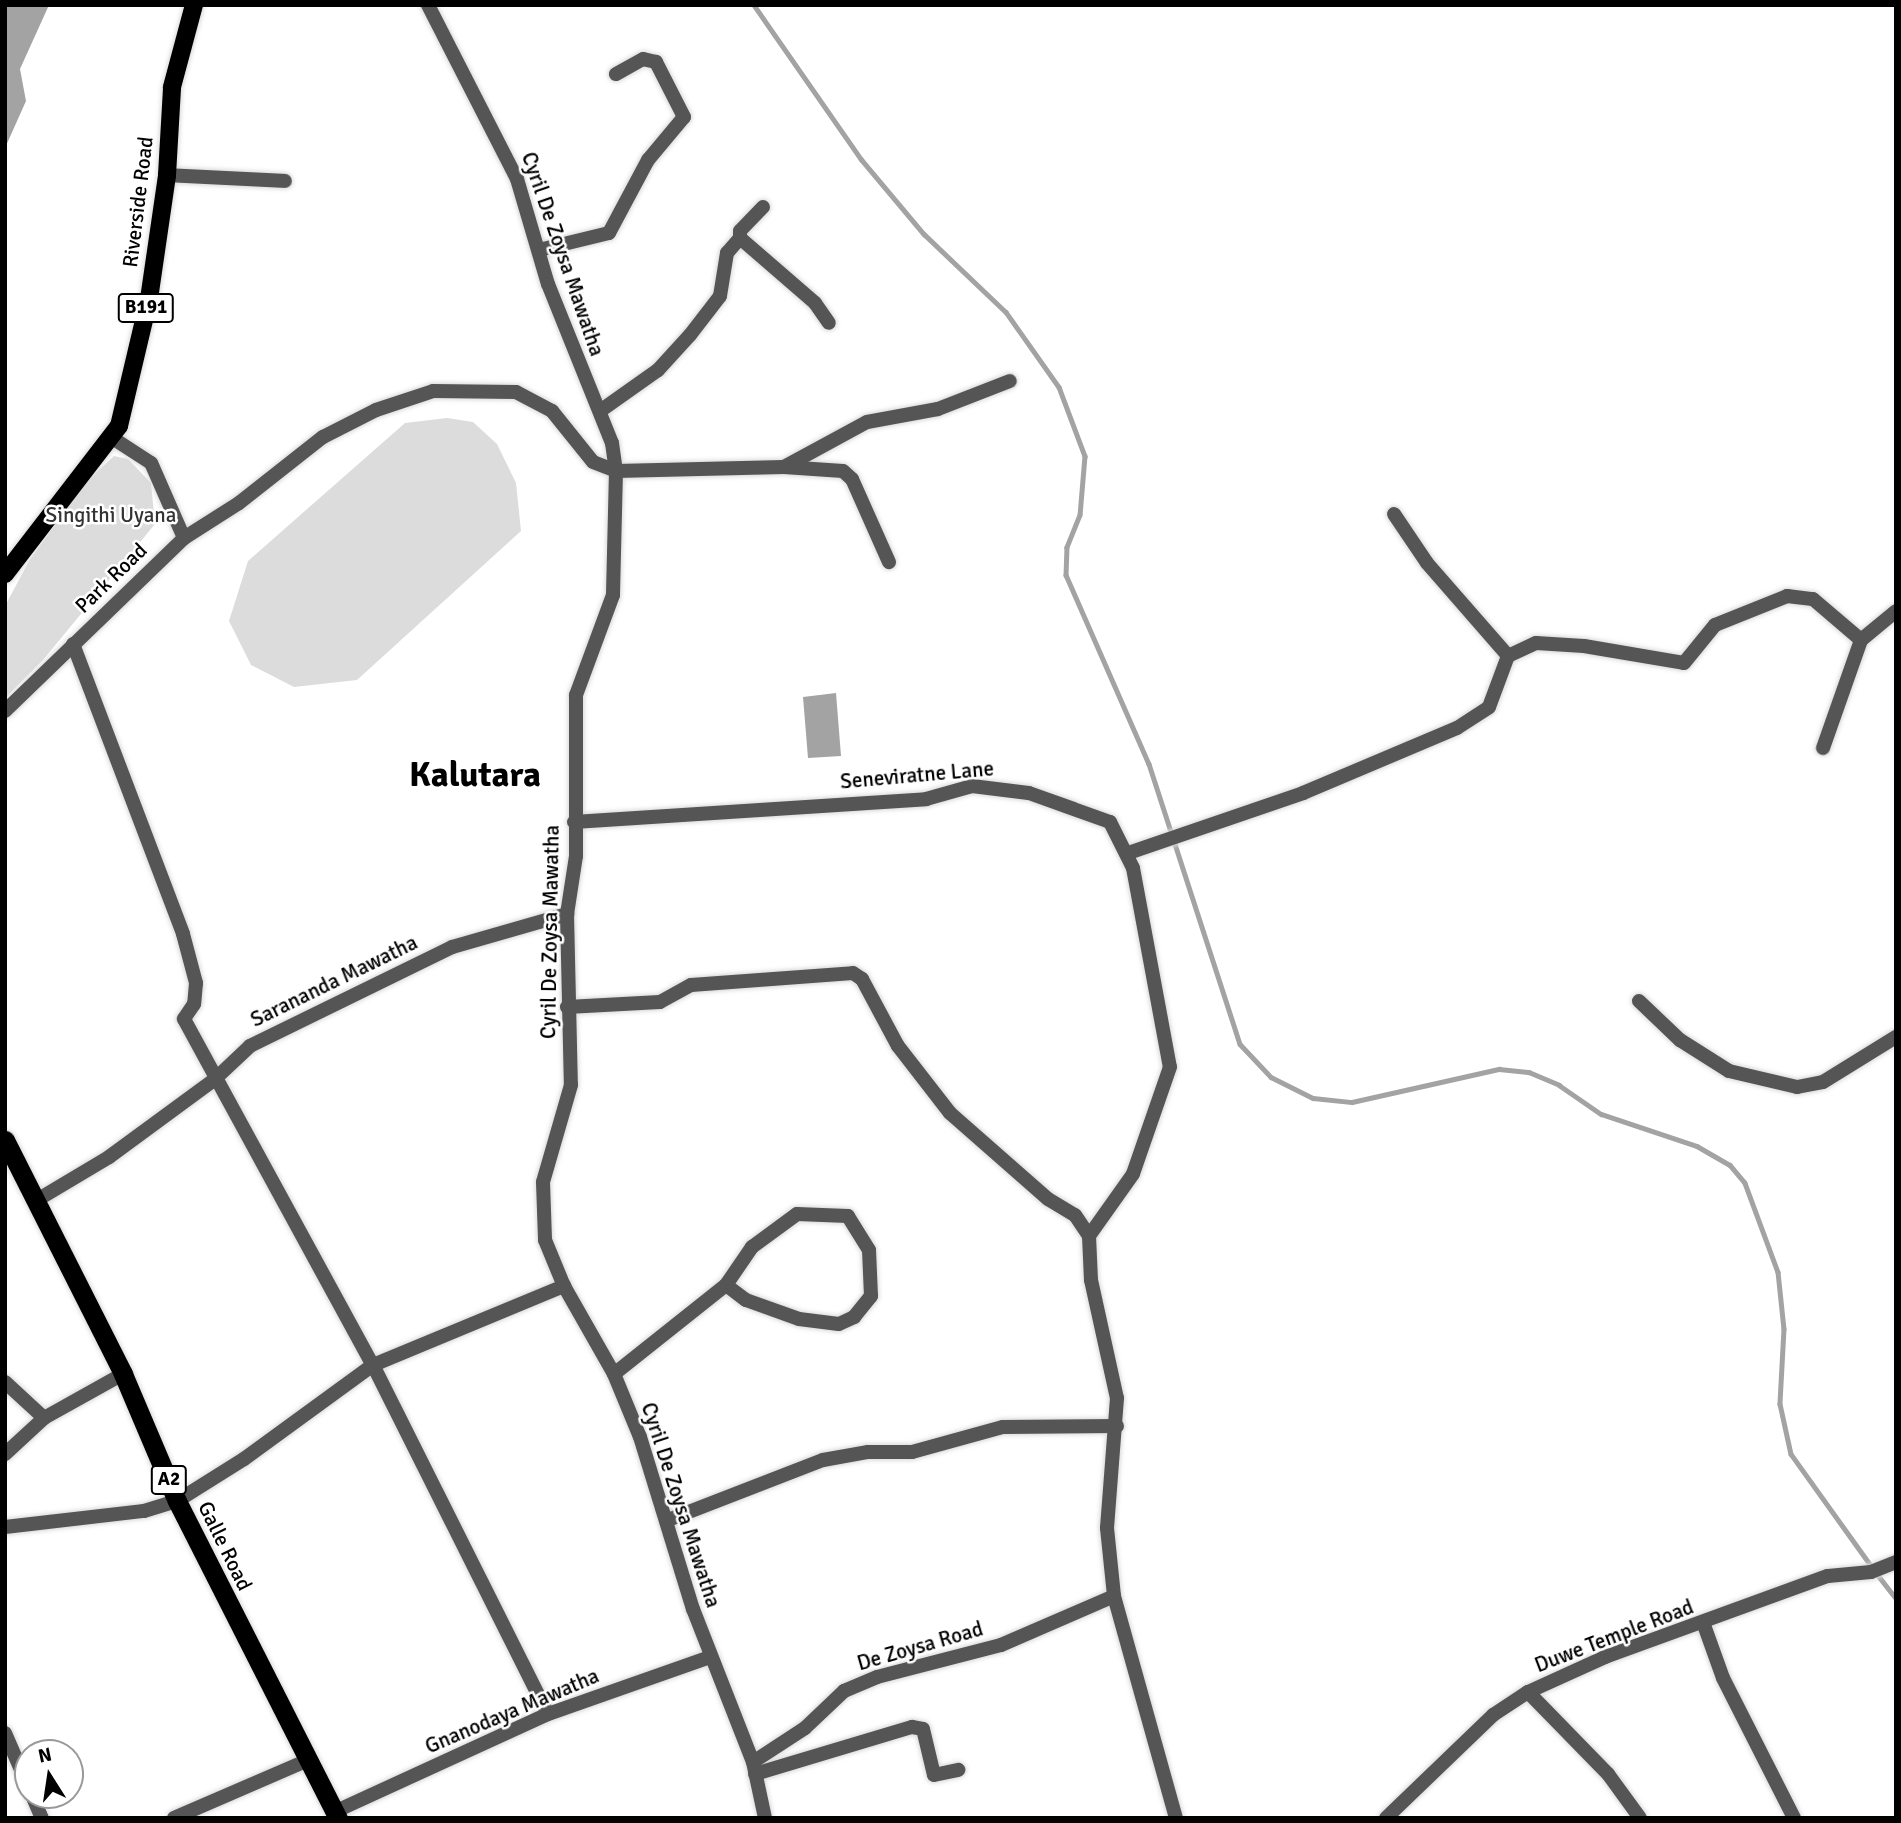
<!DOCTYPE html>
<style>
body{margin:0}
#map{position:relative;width:1901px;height:1823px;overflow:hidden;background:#fff;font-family:Signika,sans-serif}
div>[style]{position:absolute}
.green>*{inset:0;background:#dcdcdc}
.water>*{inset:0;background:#a3a3a3}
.stream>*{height:4.5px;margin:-2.25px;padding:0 2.25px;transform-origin:2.25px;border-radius:2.25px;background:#a3a3a3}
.roads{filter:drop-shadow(0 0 2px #dbdbdb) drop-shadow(0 0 2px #dbdbdb)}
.minor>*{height:14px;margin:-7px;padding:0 7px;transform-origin:7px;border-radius:7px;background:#555}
.tertiary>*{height:14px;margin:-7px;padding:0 7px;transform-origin:7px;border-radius:7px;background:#555}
.primary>*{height:18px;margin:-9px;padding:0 9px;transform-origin:9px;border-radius:9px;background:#000}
.trunk>*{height:19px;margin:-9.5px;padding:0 9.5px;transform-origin:9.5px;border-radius:9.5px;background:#000}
span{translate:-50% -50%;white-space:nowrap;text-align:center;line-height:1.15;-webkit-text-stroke:5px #fff;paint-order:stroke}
.shield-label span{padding:2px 5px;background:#fff;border:2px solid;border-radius:5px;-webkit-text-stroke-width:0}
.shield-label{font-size:19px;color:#000;font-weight:700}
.street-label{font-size:21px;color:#000}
.park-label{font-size:21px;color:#333}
.town-label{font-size:35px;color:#000;font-weight:700}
.frame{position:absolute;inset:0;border:7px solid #000;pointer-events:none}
.north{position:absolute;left:14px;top:1739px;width:70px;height:70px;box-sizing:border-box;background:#fff;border:2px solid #999;border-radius:50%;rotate:348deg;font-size:19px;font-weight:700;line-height:28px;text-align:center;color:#000}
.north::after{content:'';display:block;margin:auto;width:24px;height:32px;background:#000;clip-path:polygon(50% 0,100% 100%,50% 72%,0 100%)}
</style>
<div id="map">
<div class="green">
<i style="clip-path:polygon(447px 418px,473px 422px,497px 444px,516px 483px,521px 531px,357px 680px,294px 687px,251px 665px,229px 621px,248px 561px,405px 423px)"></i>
<i style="clip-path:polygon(114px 456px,128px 459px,151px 483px,155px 524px,43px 660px,5px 698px,5px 606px,29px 561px,87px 481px)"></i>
</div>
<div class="water">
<i style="clip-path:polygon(5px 5px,49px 5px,20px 69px,26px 101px,5px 148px)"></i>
<i style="clip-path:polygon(836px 693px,841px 756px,808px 758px,803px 697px)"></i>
</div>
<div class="stream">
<i style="left:754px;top:5px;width:188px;rotate:55.2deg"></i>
<i style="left:861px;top:159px;width:98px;rotate:50deg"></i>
<i style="left:924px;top:234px;width:113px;rotate:43.6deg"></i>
<i style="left:1006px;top:312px;width:92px;rotate:54.8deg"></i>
<i style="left:1059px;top:387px;width:74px;rotate:69.4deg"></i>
<i style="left:1085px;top:456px;width:59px;rotate:94.8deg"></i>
<i style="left:1080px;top:515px;width:35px;rotate:112deg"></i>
<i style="left:1067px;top:547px;width:28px;rotate:92deg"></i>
<i style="left:1066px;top:575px;width:206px;rotate:66.3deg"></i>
<i style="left:1149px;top:764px;width:294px;rotate:72deg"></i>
<i style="left:1240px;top:1044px;width:45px;rotate:46.8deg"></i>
<i style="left:1271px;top:1077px;width:47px;rotate:26.6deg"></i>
<i style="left:1313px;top:1098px;width:39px;rotate:6deg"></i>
<i style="left:1352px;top:1102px;width:151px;rotate:-12.7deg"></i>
<i style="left:1499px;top:1069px;width:30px;rotate:6deg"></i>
<i style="left:1529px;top:1072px;width:33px;rotate:23deg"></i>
<i style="left:1559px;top:1085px;width:51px;rotate:34.6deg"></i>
<i style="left:1601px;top:1114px;width:101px;rotate:18.4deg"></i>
<i style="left:1697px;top:1146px;width:38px;rotate:30deg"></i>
<i style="left:1730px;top:1165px;width:23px;rotate:50deg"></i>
<i style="left:1745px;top:1183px;width:95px;rotate:69.7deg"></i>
<i style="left:1778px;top:1272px;width:57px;rotate:84deg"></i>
<i style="left:1784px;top:1329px;width:75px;rotate:93.1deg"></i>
<i style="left:1780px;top:1404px;width:51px;rotate:77.6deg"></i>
<i style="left:1791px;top:1454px;width:139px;rotate:54.4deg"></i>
<i style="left:1877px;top:1574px;width:31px;rotate:52deg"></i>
</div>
<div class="roads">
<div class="minor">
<i style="left:167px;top:175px;width:118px;rotate:2.9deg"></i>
<i style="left:763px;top:207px;width:33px;rotate:134deg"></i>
<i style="left:740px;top:231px;width:7px;rotate:90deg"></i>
<i style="left:740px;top:238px;width:99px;rotate:40.9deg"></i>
<i style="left:815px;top:303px;width:24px;rotate:55deg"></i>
<i style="left:539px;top:250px;width:72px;rotate:-13.7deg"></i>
<i style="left:609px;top:233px;width:83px;rotate:-61.9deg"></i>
<i style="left:648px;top:160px;width:56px;rotate:-50.1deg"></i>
<i style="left:684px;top:117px;width:62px;rotate:-117deg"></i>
<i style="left:656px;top:62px;width:13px;rotate:-167deg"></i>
<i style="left:643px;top:59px;width:31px;rotate:151deg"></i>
<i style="left:600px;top:411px;width:71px;rotate:-35.3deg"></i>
<i style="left:658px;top:370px;width:47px;rotate:-47.6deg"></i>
<i style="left:690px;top:335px;width:49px;rotate:-52.4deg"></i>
<i style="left:720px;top:296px;width:44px;rotate:-80.8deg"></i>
<i style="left:727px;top:253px;width:20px;rotate:-49deg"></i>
<i style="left:784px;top:467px;width:59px;rotate:3.9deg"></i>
<i style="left:843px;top:471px;width:12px;rotate:42deg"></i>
<i style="left:852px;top:479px;width:91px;rotate:66deg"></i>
<i style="left:616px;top:471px;width:168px;rotate:-1.4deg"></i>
<i style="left:784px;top:467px;width:94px;rotate:-28.5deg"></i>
<i style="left:867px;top:422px;width:72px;rotate:-10.4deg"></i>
<i style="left:938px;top:409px;width:77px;rotate:-21.3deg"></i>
<i style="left:1394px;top:514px;width:59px;rotate:56deg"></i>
<i style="left:1427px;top:563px;width:123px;rotate:48.9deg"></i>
<i style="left:73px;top:644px;width:310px;rotate:69.2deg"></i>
<i style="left:183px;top:934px;width:51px;rotate:75.1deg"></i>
<i style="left:196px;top:983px;width:21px;rotate:95deg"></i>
<i style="left:194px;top:1004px;width:18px;rotate:124deg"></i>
<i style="left:184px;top:1019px;width:394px;rotate:61.4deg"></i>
<i style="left:373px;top:1365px;width:390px;rotate:63.4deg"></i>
<i style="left:1823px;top:748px;width:114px;rotate:-70.6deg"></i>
<i style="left:574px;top:822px;width:353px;rotate:-3.7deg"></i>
<i style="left:926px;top:799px;width:48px;rotate:-15.8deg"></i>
<i style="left:972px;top:786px;width:57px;rotate:7deg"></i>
<i style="left:1029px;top:793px;width:86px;rotate:19.7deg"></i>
<i style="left:1110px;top:822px;width:51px;rotate:63.4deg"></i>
<i style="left:1133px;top:868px;width:202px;rotate:79.5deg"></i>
<i style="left:1170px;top:1067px;width:113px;rotate:109.1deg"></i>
<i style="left:1133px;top:1174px;width:76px;rotate:125.4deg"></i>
<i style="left:1128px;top:853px;width:185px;rotate:-18.9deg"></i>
<i style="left:1303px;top:793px;width:167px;rotate:-22.9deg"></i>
<i style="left:1457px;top:728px;width:38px;rotate:-33deg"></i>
<i style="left:1489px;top:707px;width:54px;rotate:-69.6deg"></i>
<i style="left:1508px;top:656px;width:31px;rotate:-25deg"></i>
<i style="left:1536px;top:643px;width:48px;rotate:3.6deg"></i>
<i style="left:1584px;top:646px;width:101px;rotate:9.6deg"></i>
<i style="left:1684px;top:663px;width:49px;rotate:-50.8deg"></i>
<i style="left:1715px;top:625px;width:78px;rotate:-21.9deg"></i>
<i style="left:1787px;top:596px;width:26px;rotate:7deg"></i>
<i style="left:1813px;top:599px;width:63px;rotate:40.5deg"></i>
<i style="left:1861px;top:640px;width:45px;rotate:-39.6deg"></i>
<i style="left:1639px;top:1001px;width:57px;rotate:43.6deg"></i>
<i style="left:1680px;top:1040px;width:58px;rotate:32.3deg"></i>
<i style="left:1729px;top:1071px;width:70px;rotate:13.2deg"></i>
<i style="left:1797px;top:1087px;width:26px;rotate:-11deg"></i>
<i style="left:1823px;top:1082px;width:86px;rotate:-31.7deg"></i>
<i style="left:567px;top:1007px;width:93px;rotate:-3.1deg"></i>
<i style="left:660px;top:1002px;width:35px;rotate:-29deg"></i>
<i style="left:691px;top:985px;width:162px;rotate:-4.2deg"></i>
<i style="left:853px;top:973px;width:11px;rotate:34deg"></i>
<i style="left:862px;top:979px;width:76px;rotate:61.8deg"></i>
<i style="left:898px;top:1046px;width:85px;rotate:52.2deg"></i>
<i style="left:950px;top:1113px;width:130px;rotate:41.3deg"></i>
<i style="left:1048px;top:1199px;width:31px;rotate:31deg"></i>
<i style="left:1075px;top:1215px;width:25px;rotate:56deg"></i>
<i style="left:37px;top:1200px;width:84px;rotate:-30.8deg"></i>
<i style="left:109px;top:1157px;width:132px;rotate:-36.3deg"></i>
<i style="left:215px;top:1079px;width:48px;rotate:-43.3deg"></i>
<i style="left:250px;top:1046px;width:225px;rotate:-26.1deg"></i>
<i style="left:452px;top:947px;width:120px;rotate:-16deg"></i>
<i style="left:1089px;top:1236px;width:44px;rotate:87.4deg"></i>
<i style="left:1091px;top:1280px;width:121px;rotate:77.6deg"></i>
<i style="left:1117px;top:1398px;width:130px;rotate:94.4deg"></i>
<i style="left:1107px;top:1528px;width:68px;rotate:84.1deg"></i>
<i style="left:1114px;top:1596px;width:230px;rotate:74.4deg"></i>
<i style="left:614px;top:1374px;width:143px;rotate:-38.5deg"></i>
<i style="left:726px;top:1285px;width:25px;rotate:37deg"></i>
<i style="left:746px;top:1300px;width:56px;rotate:19.7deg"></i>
<i style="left:799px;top:1319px;width:40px;rotate:7.1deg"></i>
<i style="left:839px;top:1324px;width:17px;rotate:-25deg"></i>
<i style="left:854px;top:1317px;width:27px;rotate:-51deg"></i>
<i style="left:871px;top:1296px;width:46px;rotate:-92.5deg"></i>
<i style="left:869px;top:1250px;width:40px;rotate:-122deg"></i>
<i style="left:848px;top:1216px;width:51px;rotate:-177.8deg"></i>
<i style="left:797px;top:1214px;width:56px;rotate:143.7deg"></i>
<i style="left:752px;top:1247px;width:46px;rotate:124.4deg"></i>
<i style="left:5px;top:1382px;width:53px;rotate:42.7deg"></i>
<i style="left:5px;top:1454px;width:53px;rotate:-42.7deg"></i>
<i style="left:44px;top:1418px;width:90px;rotate:-29.1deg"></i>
<i style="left:668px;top:1520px;width:166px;rotate:-21.2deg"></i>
<i style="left:823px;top:1460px;width:46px;rotate:-10.1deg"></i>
<i style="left:868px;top:1452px;width:44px"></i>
<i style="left:912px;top:1452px;width:94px;rotate:-15.4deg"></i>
<i style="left:1003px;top:1427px;width:114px;rotate:-0.5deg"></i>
<i style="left:5px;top:1527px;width:140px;rotate:-6.6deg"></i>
<i style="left:144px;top:1511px;width:34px;rotate:-17deg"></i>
<i style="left:177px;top:1501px;width:79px;rotate:-32.1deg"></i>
<i style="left:244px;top:1459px;width:160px;rotate:-36.1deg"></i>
<i style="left:373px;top:1365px;width:207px;rotate:-22.5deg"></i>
<i style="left:1704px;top:1625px;width:56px;rotate:70.3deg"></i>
<i style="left:1723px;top:1678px;width:157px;rotate:63.1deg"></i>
<i style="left:1528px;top:1692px;width:115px;rotate:45.7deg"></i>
<i style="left:1608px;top:1774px;width:54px;rotate:54deg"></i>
<i style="left:5px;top:1733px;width:58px;rotate:66.5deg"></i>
<i style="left:753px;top:1762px;width:62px;rotate:-33.2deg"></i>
<i style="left:805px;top:1728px;width:54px;rotate:-43.5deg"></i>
<i style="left:844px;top:1691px;width:36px;rotate:-23deg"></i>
<i style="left:877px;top:1677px;width:128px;rotate:-14.5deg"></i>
<i style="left:1001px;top:1645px;width:123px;rotate:-23.4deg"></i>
<i style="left:755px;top:1774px;width:164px;rotate:-16.7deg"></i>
<i style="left:912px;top:1727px;width:11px;rotate:10deg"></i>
<i style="left:923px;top:1729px;width:47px;rotate:76.6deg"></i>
<i style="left:934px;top:1775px;width:25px;rotate:-12deg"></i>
<i style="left:32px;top:1795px;width:25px;rotate:67deg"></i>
<i style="left:334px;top:1812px;width:235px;rotate:-24.6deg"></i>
<i style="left:548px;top:1714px;width:172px;rotate:-19.4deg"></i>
<i style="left:174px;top:1818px;width:144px;rotate:-23.4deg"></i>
<i style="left:1386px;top:1818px;width:149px;rotate:-43.9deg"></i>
<i style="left:1493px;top:1715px;width:42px;rotate:-33.3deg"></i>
<i style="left:1528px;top:1692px;width:85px;rotate:-24.4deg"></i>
<i style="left:1605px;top:1657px;width:237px;rotate:-20deg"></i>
<i style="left:1828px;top:1576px;width:43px;rotate:-5.3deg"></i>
<i style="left:1871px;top:1572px;width:27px;rotate:-22deg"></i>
</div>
<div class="tertiary">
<i style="left:428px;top:5px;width:195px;rotate:62.9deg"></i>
<i style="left:517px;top:179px;width:109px;rotate:73.6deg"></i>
<i style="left:548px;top:284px;width:171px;rotate:68.1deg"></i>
<i style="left:612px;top:443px;width:28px;rotate:82deg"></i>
<i style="left:616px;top:471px;width:124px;rotate:91.4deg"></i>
<i style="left:613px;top:595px;width:107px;rotate:110.3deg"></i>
<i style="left:576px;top:695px;width:161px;rotate:90deg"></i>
<i style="left:576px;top:856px;width:59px;rotate:98.8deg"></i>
<i style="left:567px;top:914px;width:171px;rotate:88.7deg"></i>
<i style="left:571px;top:1085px;width:101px;rotate:106.1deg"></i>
<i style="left:543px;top:1182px;width:58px;rotate:88deg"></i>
<i style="left:545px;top:1240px;width:50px;rotate:67.6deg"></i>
<i style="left:564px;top:1286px;width:101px;rotate:60.4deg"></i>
<i style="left:614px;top:1374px;width:68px;rotate:67.6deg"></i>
<i style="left:640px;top:1437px;width:180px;rotate:72.9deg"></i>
<i style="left:693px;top:1609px;width:164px;rotate:68.6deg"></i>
<i style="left:753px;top:1762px;width:57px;rotate:77.9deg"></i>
<i style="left:184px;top:538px;width:65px;rotate:-32.5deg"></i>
<i style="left:239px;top:503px;width:107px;rotate:-38.2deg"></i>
<i style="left:323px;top:437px;width:59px;rotate:-27deg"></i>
<i style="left:376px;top:410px;width:60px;rotate:-18.4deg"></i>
<i style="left:433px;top:391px;width:83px;rotate:0.7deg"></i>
<i style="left:516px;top:392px;width:41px;rotate:27.8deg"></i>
<i style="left:552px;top:411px;width:65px;rotate:51.2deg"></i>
<i style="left:593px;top:462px;width:25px;rotate:21deg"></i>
<i style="left:5px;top:711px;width:249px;rotate:-44deg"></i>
<i style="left:184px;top:538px;width:82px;rotate:-113.7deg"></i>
<i style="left:151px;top:463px;width:48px;rotate:-147deg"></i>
</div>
<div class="primary">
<i style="left:5px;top:574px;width:187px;rotate:-52.4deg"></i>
<i style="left:119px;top:426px;width:130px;rotate:-76.7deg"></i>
<i style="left:149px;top:299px;width:125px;rotate:-81.7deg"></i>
<i style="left:167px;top:175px;width:88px;rotate:-86.7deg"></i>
<i style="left:172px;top:87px;width:85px;rotate:-75deg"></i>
</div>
<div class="trunk">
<i style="left:5px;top:1140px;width:262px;rotate:63.2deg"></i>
<i style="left:123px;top:1374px;width:138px;rotate:67deg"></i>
<i style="left:177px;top:1501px;width:356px;rotate:63.1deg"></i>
</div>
</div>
<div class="shield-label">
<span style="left:146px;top:308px">B191</span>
<span style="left:169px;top:1480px">A2</span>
</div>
<div class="street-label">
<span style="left:138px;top:202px;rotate:-83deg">Riverside Road</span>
<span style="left:563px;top:254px;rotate:71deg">Cyril De Zoysa Mawatha</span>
<span style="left:111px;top:578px;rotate:-44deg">Park Road</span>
<span style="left:917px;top:775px;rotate:-5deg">Seneviratne Lane</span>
<span style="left:550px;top:932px;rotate:-89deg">Cyril De Zoysa Mawatha</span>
<span style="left:334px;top:981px;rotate:-26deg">Sarananda Mawatha</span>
<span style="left:681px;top:1505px;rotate:72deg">Cyril De Zoysa Mawatha</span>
<span style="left:225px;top:1546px;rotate:64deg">Galle Road</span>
<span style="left:1614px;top:1636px;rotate:-21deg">Duwe Temple Road</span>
<span style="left:920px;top:1646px;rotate:-16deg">De Zoysa Road</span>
<span style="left:512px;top:1711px;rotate:-23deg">Gnanodaya Mawatha</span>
</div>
<div class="park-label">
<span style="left:111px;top:515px">Singithi Uyana</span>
</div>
<div class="town-label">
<span style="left:475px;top:775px">Kalutara</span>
</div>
<div class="frame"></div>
<div class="north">N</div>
</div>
